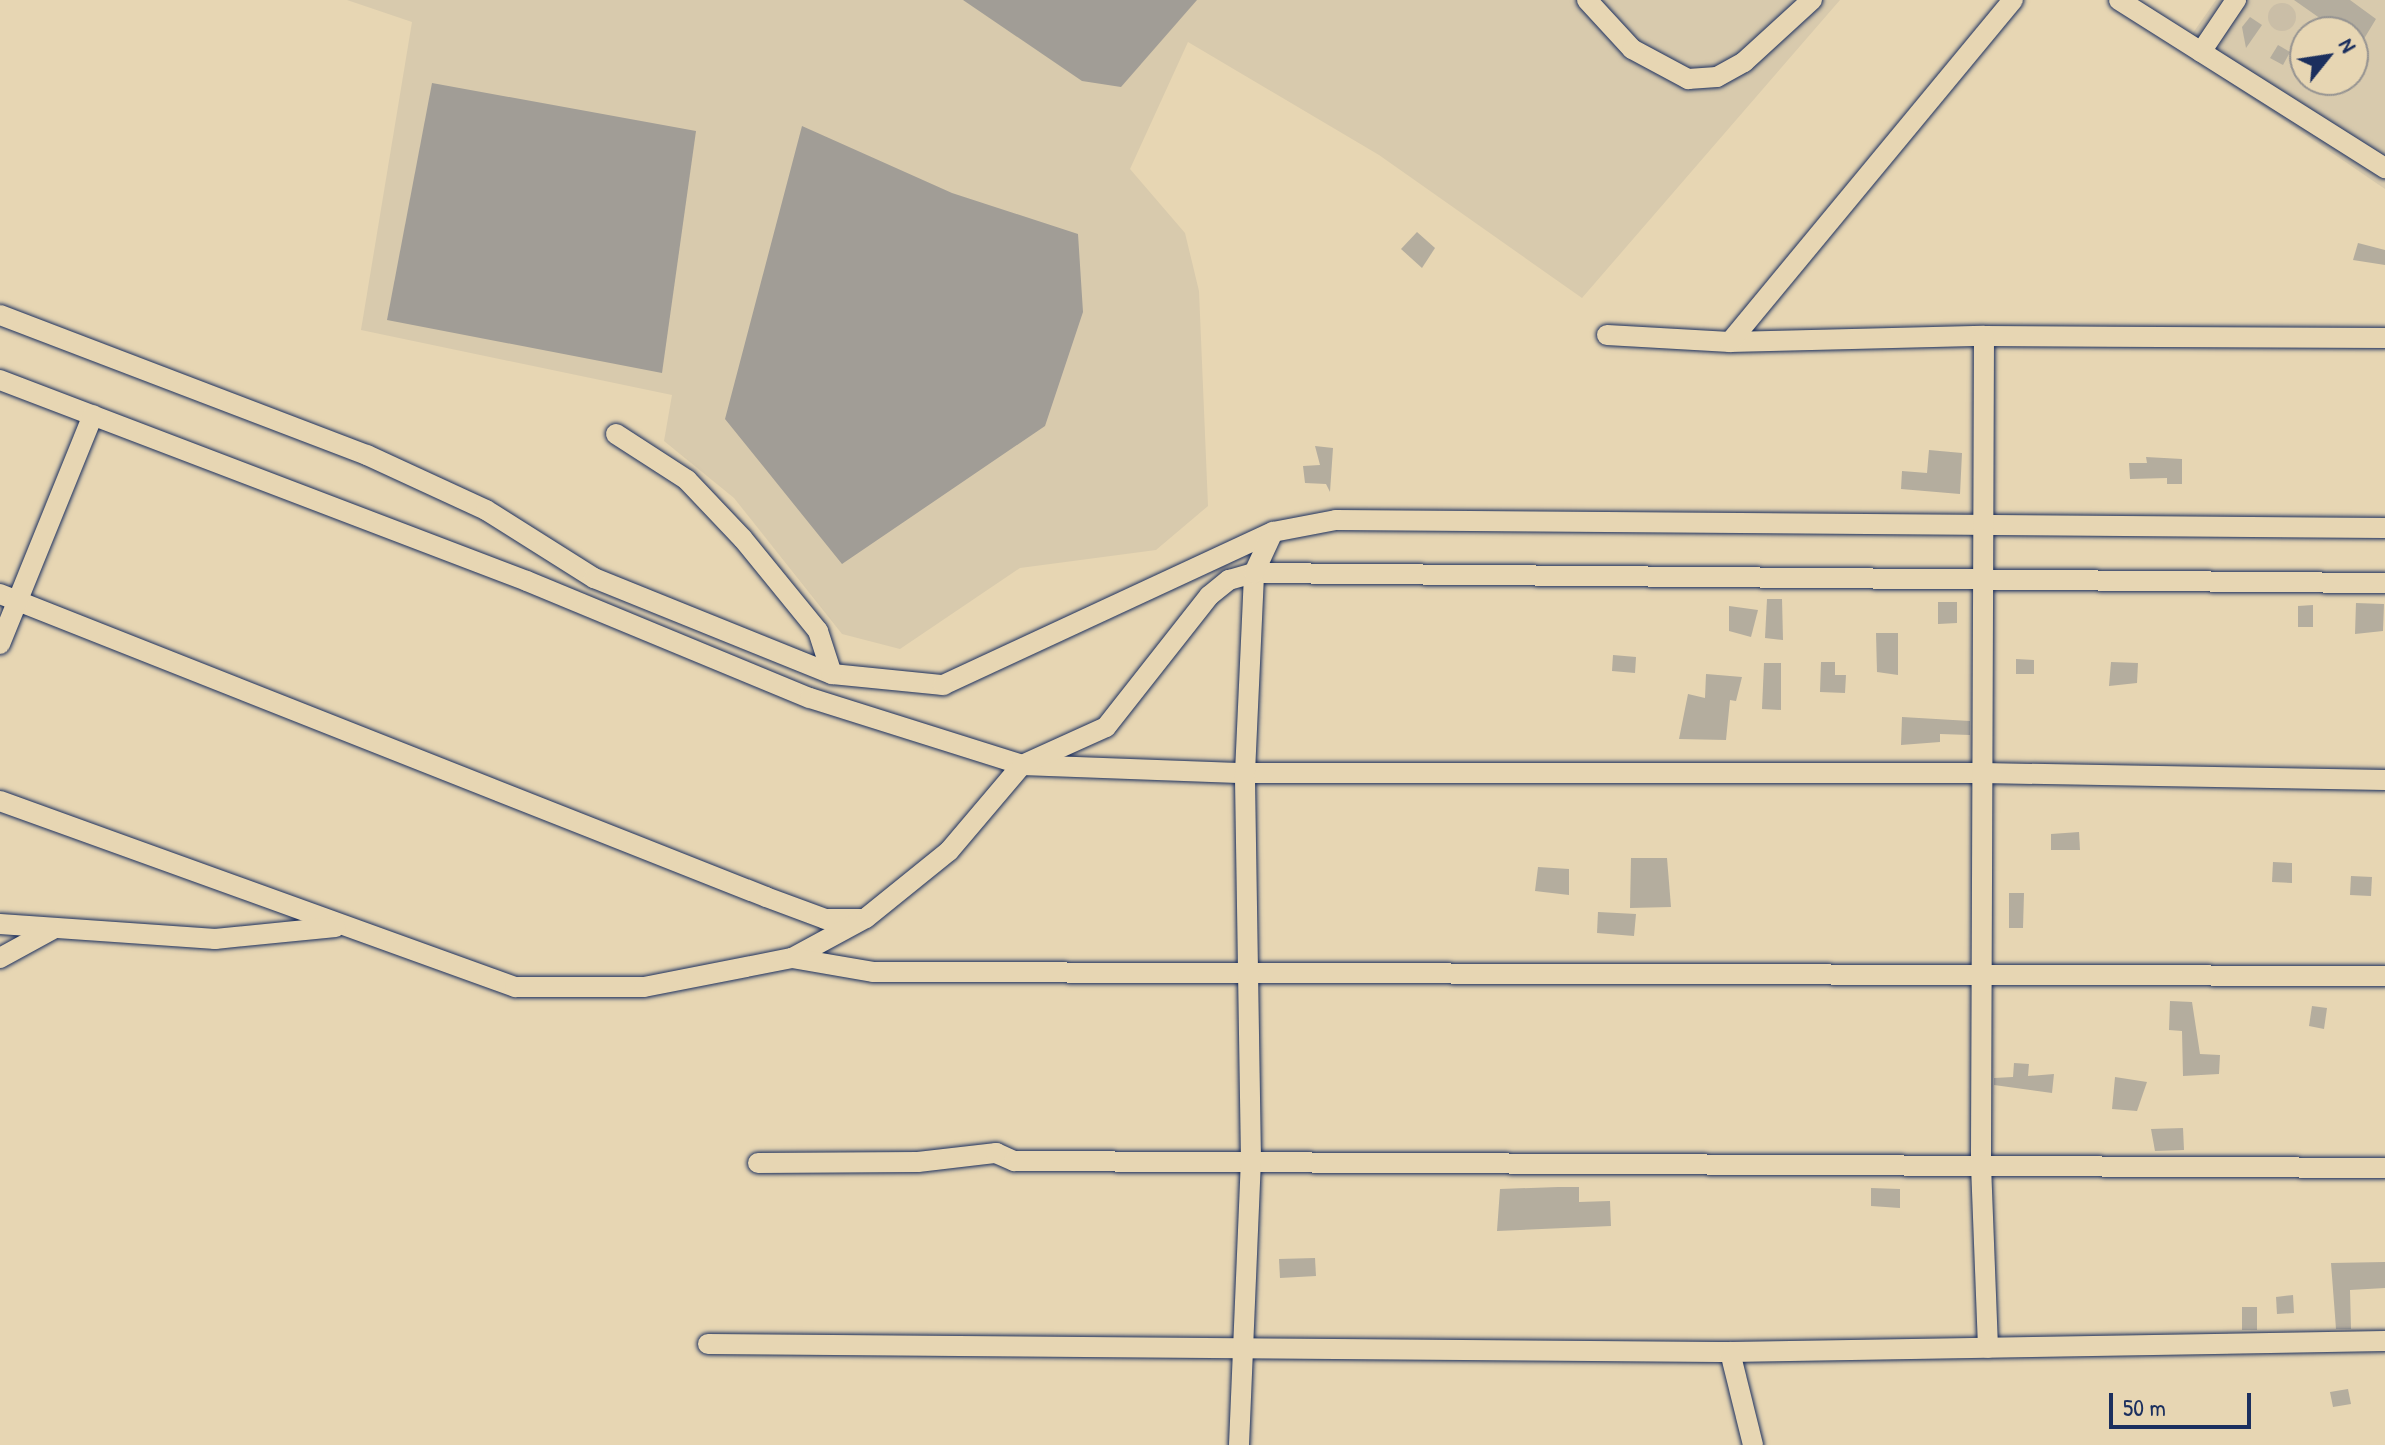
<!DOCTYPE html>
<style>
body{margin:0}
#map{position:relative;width:2385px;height:1445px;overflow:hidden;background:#e7d6b3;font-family:"Patrick Hand",sans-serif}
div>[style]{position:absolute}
.built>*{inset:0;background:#d8caad}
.green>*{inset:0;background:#cabea7}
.round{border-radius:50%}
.water>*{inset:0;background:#a19d96}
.building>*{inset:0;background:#b4ad9e}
.roads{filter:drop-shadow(0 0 2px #1b2f5e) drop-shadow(0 0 2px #1b2f5e)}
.minor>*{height:20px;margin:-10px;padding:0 10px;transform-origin:10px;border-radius:10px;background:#e7d6b3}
span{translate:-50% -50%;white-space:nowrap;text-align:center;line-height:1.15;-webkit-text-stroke:7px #e7d6b3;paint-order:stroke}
.north{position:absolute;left:2289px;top:16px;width:80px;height:80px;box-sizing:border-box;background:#e7d6b3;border:2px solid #959391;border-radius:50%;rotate:60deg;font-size:22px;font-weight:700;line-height:32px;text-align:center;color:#1b2f5e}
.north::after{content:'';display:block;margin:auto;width:28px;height:36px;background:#1b2f5e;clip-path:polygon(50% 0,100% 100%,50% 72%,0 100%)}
.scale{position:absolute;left:2109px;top:1393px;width:142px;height:36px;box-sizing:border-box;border:4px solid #1b2f5e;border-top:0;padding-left:10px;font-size:24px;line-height:28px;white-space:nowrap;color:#1b2f5e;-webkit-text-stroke:6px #e7d6b3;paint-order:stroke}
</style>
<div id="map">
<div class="built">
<i style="clip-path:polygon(347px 0,1840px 0,1582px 298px,1379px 155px,1188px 42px,1130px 169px,1185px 233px,1199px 291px,1208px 506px,1156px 550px,1020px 568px,900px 649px,842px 634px,734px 498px,664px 441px,672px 395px,361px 330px,412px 22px)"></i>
<i style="clip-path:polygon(evenodd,2216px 0,2385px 0,2385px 189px,2181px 50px,2216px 0,2305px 32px,2353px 32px,2353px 80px,2305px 80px,2305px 32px)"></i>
</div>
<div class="green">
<i class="round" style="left:2268px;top:3px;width:28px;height:28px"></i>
</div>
<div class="water">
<i style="clip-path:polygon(963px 0,1197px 0,1121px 87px,1082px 81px)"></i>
<i style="clip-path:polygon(432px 83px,696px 131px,662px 373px,387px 320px)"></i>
<i style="clip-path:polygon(802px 126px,952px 193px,1078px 234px,1083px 312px,1045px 426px,842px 564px,725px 419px)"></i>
</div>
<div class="building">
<i style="clip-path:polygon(2294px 0,2350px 0,2376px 19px,2353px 57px,2353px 32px,2328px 32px,2331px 26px)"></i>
<i style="clip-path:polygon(2250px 17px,2262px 25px,2246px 48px,2242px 27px)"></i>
<i style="clip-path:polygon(2278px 45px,2290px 52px,2283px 65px,2270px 58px)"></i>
<i style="clip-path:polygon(1417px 232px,1435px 248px,1422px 268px,1401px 249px)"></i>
<i style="clip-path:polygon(2358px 243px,2385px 250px,2385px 265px,2353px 260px)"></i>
<i style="clip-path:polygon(1315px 446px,1333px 448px,1330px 492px,1326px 484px,1305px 483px,1303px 466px,1320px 465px)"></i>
<i style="clip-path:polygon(1929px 450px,1962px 453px,1960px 494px,1901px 489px,1902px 471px,1927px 473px)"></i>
<i style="clip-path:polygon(2146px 457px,2182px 459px,2182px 484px,2167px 484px,2167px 478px,2130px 479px,2129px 463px,2147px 463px)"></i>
<i style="clip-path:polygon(1767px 599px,1782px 599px,1783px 640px,1765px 638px)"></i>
<i style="clip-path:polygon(1938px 602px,1957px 602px,1957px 623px,1938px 624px)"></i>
<i style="clip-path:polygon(2356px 603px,2384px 604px,2383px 631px,2355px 634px)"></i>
<i style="clip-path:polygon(2313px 605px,2313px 627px,2298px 627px,2298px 606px)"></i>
<i style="clip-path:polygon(1729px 606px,1758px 610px,1751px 637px,1729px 631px)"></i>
<i style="clip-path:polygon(1876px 633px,1898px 633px,1898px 675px,1877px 672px)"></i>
<i style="clip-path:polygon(1613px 655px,1636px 657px,1635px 673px,1612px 671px)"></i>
<i style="clip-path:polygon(2016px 659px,2034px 660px,2034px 674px,2016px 674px)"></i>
<i style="clip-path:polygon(1821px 662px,1835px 662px,1835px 675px,1846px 675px,1845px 693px,1820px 692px)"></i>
<i style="clip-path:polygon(2111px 662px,2138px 663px,2137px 683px,2109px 686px)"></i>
<i style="clip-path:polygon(1764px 663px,1781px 663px,1781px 710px,1762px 709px)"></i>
<i style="clip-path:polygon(1706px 674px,1742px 677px,1736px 701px,1730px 700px,1726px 740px,1679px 739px,1688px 694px,1705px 698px)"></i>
<i style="clip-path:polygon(1902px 717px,1970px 721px,1970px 735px,1940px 734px,1940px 742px,1901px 745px)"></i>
<i style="clip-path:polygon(2079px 832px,2080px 850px,2051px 850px,2051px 834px)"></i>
<i style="clip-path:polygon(1631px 858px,1667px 858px,1671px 907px,1630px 908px)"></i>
<i style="clip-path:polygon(2273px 862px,2292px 863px,2292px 883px,2272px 882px)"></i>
<i style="clip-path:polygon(1538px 867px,1569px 869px,1569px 895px,1535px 891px)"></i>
<i style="clip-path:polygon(2351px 876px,2372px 877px,2371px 896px,2350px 895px)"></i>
<i style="clip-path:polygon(2009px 893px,2024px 893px,2023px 928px,2009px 928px)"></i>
<i style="clip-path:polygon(1598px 912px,1636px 914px,1634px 936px,1597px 933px)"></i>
<i style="clip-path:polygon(2170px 1001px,2192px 1002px,2200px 1054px,2220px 1055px,2219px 1074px,2183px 1076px,2182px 1031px,2169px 1030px)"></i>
<i style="clip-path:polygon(2312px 1006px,2327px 1008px,2324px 1029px,2309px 1026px)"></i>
<i style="clip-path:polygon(2014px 1063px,2029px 1064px,2028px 1076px,2054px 1074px,2052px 1093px,1994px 1085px,1994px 1078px,2013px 1077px)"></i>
<i style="clip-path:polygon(2115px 1077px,2147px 1082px,2137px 1111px,2112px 1109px)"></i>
<i style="clip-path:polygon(2183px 1128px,2184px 1150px,2155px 1151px,2151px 1129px)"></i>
<i style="clip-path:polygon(1558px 1187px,1579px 1187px,1579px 1202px,1610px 1201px,1611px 1226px,1497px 1231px,1500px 1189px)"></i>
<i style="clip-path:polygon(1871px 1188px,1900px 1189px,1900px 1208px,1871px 1206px)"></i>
<i style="clip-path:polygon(1315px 1258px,1316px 1276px,1280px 1278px,1279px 1259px)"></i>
<i style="clip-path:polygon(2385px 1262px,2385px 1288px,2350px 1290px,2351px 1329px,2336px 1329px,2331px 1263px)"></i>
<i style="clip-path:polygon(2293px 1295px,2294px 1313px,2277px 1314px,2276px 1297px)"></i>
<i style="clip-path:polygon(2242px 1307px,2257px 1307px,2257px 1330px,2242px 1330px)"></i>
<i style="clip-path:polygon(2348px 1389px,2351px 1404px,2333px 1407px,2330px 1392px)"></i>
</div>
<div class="roads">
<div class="minor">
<i style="left:1587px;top:0;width:67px;rotate:47.4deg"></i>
<i style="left:1632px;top:49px;width:64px;rotate:28.2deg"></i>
<i style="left:1688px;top:79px;width:29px;rotate:-4deg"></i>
<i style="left:1717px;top:77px;width:31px;rotate:-29deg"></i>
<i style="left:1744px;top:62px;width:92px;rotate:-42.4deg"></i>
<i style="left:2119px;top:0;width:315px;rotate:32.3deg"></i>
<i style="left:2201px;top:52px;width:63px;rotate:-56.1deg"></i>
<i style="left:0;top:315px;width:393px;rotate:20.9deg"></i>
<i style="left:367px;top:455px;width:131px;rotate:24.8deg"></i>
<i style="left:486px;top:510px;width:128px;rotate:32.2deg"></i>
<i style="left:594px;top:578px;width:257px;rotate:22deg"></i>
<i style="left:832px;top:674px;width:112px;rotate:5.7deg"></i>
<i style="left:943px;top:685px;width:364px;rotate:-24.9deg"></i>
<i style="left:1273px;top:532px;width:64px;rotate:-10.8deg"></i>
<i style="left:1336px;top:520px;width:1049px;rotate:0.44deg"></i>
<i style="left:1607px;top:335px;width:123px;rotate:3.3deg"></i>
<i style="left:1730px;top:342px;width:254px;rotate:-1.4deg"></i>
<i style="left:1984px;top:336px;width:401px;rotate:0.3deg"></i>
<i style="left:1984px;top:336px;width:829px;rotate:90.21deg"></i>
<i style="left:1981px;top:1165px;width:183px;rotate:87.8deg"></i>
<i style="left:1730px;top:342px;width:444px;rotate:-50.4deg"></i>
<i style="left:0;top:380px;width:564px;rotate:20.88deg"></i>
<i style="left:527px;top:581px;width:306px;rotate:22.5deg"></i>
<i style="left:810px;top:698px;width:222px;rotate:17.5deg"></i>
<i style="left:1022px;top:765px;width:223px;rotate:2.1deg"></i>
<i style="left:1245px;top:773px;width:737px"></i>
<i style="left:1982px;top:773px;width:403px;rotate:1deg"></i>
<i style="left:616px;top:434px;width:85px;rotate:32.9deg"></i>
<i style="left:687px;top:480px;width:81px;rotate:46.5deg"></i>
<i style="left:743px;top:539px;width:119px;rotate:50.8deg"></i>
<i style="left:818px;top:631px;width:45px;rotate:72deg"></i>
<i style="left:0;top:594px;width:824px;rotate:21.58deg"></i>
<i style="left:766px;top:897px;width:63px;rotate:20.4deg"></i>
<i style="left:825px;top:919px;width:37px"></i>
<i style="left:0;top:644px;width:247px;rotate:-67.9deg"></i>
<i style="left:0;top:801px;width:548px;rotate:19.86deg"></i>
<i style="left:515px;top:987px;width:129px"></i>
<i style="left:644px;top:987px;width:151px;rotate:-11.1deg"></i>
<i style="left:792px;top:958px;width:84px;rotate:-28.4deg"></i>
<i style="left:866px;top:918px;width:107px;rotate:-38.9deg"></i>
<i style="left:949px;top:851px;width:113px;rotate:-49.7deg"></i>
<i style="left:1022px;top:765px;width:92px;rotate:-24.3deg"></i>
<i style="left:1106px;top:727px;width:167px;rotate:-51.8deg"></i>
<i style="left:1209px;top:596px;width:26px;rotate:-39deg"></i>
<i style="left:1229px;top:580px;width:26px;rotate:-16deg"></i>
<i style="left:1254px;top:573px;width:1131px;rotate:0.51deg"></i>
<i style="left:0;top:924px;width:216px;rotate:4deg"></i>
<i style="left:215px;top:939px;width:121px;rotate:-5.7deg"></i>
<i style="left:0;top:958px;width:60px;rotate:-28.7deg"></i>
<i style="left:792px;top:958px;width:82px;rotate:9.8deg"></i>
<i style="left:873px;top:972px;width:1512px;rotate:0.15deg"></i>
<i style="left:758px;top:1163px;width:160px;rotate:-0.4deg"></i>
<i style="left:918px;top:1162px;width:79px;rotate:-6.6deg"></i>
<i style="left:996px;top:1153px;width:20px;rotate:24deg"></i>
<i style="left:1014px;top:1161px;width:1371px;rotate:0.29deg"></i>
<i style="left:708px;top:1344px;width:1022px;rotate:0.45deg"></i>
<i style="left:1730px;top:1352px;width:655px;rotate:-0.96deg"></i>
<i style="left:1730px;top:1352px;width:96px;rotate:76.1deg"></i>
<i style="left:1239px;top:1445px;width:284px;rotate:-87.6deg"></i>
<i style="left:1251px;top:1161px;width:388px;rotate:-90.9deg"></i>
<i style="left:1245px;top:773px;width:200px;rotate:-87.4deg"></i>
<i style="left:1254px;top:573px;width:45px;rotate:-65.1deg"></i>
</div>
</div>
<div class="north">N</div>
<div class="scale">50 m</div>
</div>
